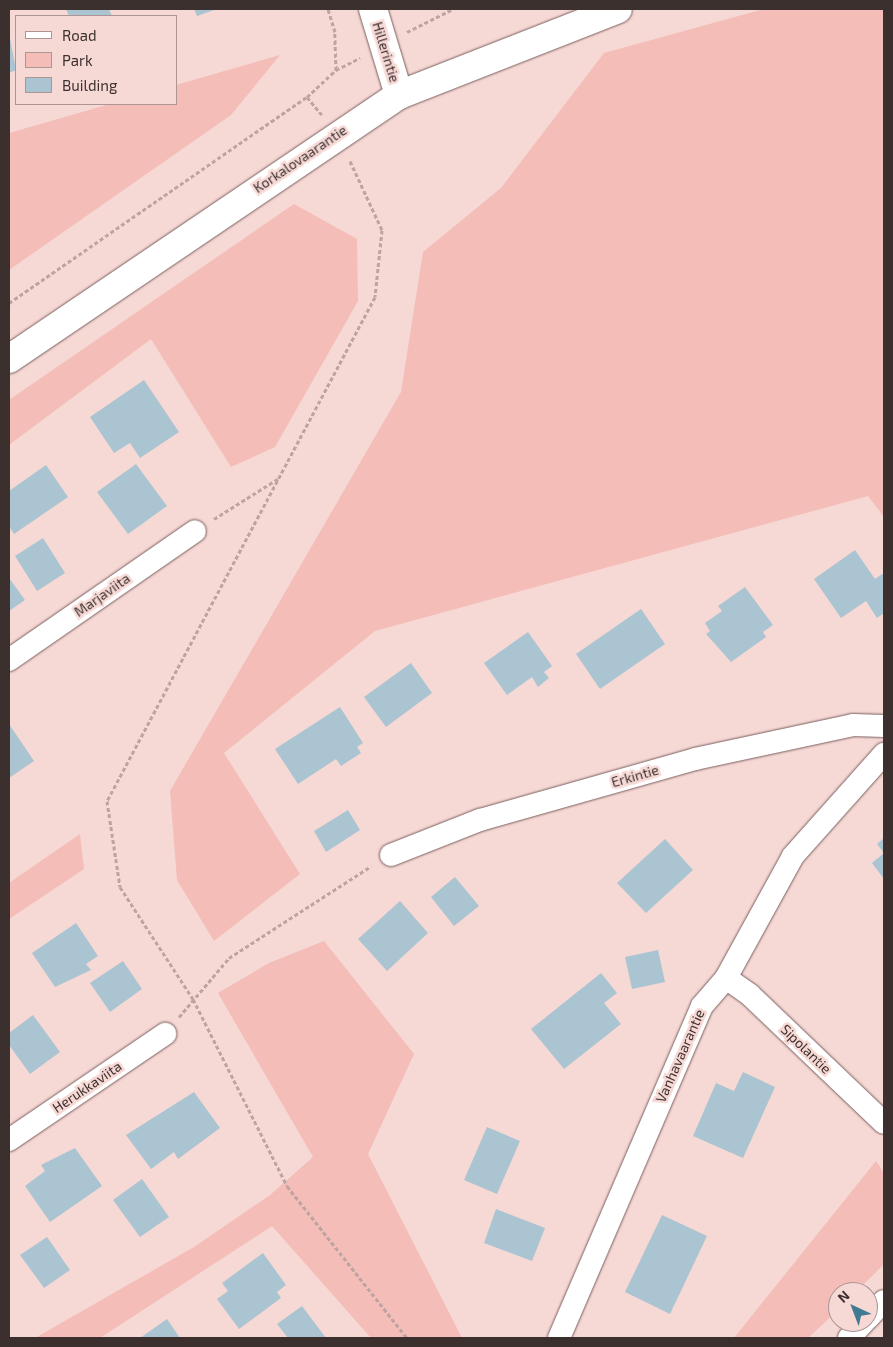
<!DOCTYPE html>
<style>
body{margin:0}
#map{position:relative;width:893px;height:1347px;overflow:hidden;background:#f6d8d5;font-family:"Exo 2",sans-serif}
div>[style]{position:absolute}
.green>*{inset:0;background:#f4bdb7}
.building>*{inset:0;background:#aac5d1}
.path>*{height:3px;margin-top:-1.5px;transform-origin:0;background:repeating-linear-gradient(90deg,#bda4a2 0 4px,transparent 0 6.5px)}
.roads{filter:drop-shadow(0 0 1px #7a605e) drop-shadow(0 0 1px #7a605e)}
.street>*{height:22px;margin:-11px;padding:0 11px;transform-origin:11px;border-radius:11px;background:#fff}
.secondary>*{height:28px;margin:-14px;padding:0 14px;transform-origin:14px;border-radius:14px;background:#fff}
span{translate:-50% -50%;white-space:nowrap;text-align:center;line-height:1.15;-webkit-text-stroke:5px #f6d8d5;paint-order:stroke}
.street-label{font-size:14px;color:#3c302f}
.frame{position:absolute;inset:0;border:10px solid #3c302f;pointer-events:none}
.legend{position:absolute;left:15px;top:15px;width:162px;height:90px;box-sizing:border-box;background:#f6d8d5;border:1px solid #ac9593;margin:0;padding:6px 9px;list-style:none;font-size:15px;color:#3c302f}
.legend li{display:flex;align-items:center;gap:10px;height:25px}
.legend b{width:25px;border:1px solid #ac9593}
.north{position:absolute;left:828px;top:1282px;width:50px;height:50px;box-sizing:border-box;background:#f6d8d5;border:1px solid #ac9593;border-radius:50%;rotate:317deg;font-size:14px;font-weight:700;line-height:20px;text-align:center;color:#3c302f}
.north::after{content:'';display:block;margin:auto;width:18px;height:22px;background:#3f7a92;clip-path:polygon(50% 0,100% 100%,50% 72%,0 100%)}
</style>
<div id="map">
<div class="green">
<i style="clip-path:polygon(764px 9px,884px 9px,884px 517px,868px 496px,375px 631px,224px 753px,300px 874px,214px 941px,177px 880px,170px 791px,401px 392px,423px 252px,501px 188px,604px 53px)"></i>
<i style="clip-path:polygon(280px 55px,231px 115px,9px 270px,9px 133px,110px 104px,176px 104px,176px 85px)"></i>
<i style="clip-path:polygon(294px 204px,357px 239px,358px 301px,275px 447px,231px 467px,151px 339px,9px 445px,9px 400px)"></i>
<i style="clip-path:polygon(80px 834px,84px 869px,9px 919px,9px 883px)"></i>
<i style="clip-path:polygon(324px 941px,414px 1054px,368px 1154px,462px 1338px,371px 1338px,272px 1226px,100px 1338px,35px 1338px,194px 1247px,270px 1195px,313px 1157px,218px 993px,269px 963px)"></i>
<i style="clip-path:polygon(876px 1161px,884px 1173px,884px 1264px,856px 1292px,838px 1292px,838px 1310px,808px 1338px,734px 1338px)"></i>
</div>
<div class="building">
<i style="clip-path:polygon(66px 9px,109px 9px,112px 16px,69px 16px)"></i>
<i style="clip-path:polygon(194px 9px,217px 9px,197px 16px)"></i>
<i style="clip-path:polygon(9px 33px,16px 70px,9px 73px)"></i>
<i style="clip-path:polygon(144px 380px,179px 432px,140px 458px,130px 443px,114px 453px,90px 417px)"></i>
<i style="clip-path:polygon(136px 464px,167px 506px,128px 534px,97px 492px)"></i>
<i style="clip-path:polygon(46px 465px,68px 497px,14px 534px,9px 526px,9px 491px)"></i>
<i style="clip-path:polygon(43px 538px,65px 573px,37px 591px,15px 556px)"></i>
<i style="clip-path:polygon(855px 550px,875px 579px,884px 573px,884px 613px,877px 618px,866px 601px,841px 618px,814px 579px)"></i>
<i style="clip-path:polygon(9px 578px,25px 600px,9px 611px)"></i>
<i style="clip-path:polygon(745px 587px,773px 625px,763px 632px,766px 637px,731px 662px,706px 634px,710px 631px,705px 623px,722px 611px,718px 606px)"></i>
<i style="clip-path:polygon(641px 609px,665px 644px,600px 689px,576px 654px)"></i>
<i style="clip-path:polygon(528px 632px,552px 666px,544px 672px,549px 678px,538px 687px,532px 677px,507px 695px,484px 663px)"></i>
<i style="clip-path:polygon(411px 663px,432px 693px,386px 727px,364px 697px)"></i>
<i style="clip-path:polygon(340px 707px,363px 743px,357px 747px,361px 753px,341px 766px,336px 759px,298px 784px,275px 749px)"></i>
<i style="clip-path:polygon(9px 724px,34px 761px,9px 778px)"></i>
<i style="clip-path:polygon(348px 810px,360px 830px,326px 852px,314px 831px)"></i>
<i style="clip-path:polygon(884px 838px,884px 879px,872px 863px,884px 853px,877px 844px)"></i>
<i style="clip-path:polygon(665px 839px,693px 870px,646px 913px,617px 883px)"></i>
<i style="clip-path:polygon(455px 877px,479px 906px,454px 926px,431px 897px)"></i>
<i style="clip-path:polygon(400px 901px,428px 933px,387px 971px,358px 939px)"></i>
<i style="clip-path:polygon(76px 923px,98px 956px,86px 964px,91px 970px,55px 987px,32px 953px)"></i>
<i style="clip-path:polygon(658px 950px,665px 982px,632px 989px,625px 957px)"></i>
<i style="clip-path:polygon(123px 961px,142px 989px,110px 1012px,90px 983px)"></i>
<i style="clip-path:polygon(601px 973px,617px 993px,604px 1003px,621px 1024px,564px 1069px,531px 1029px)"></i>
<i style="clip-path:polygon(33px 1015px,60px 1052px,30px 1074px,9px 1045px,9px 1033px)"></i>
<i style="clip-path:polygon(743px 1072px,775px 1087px,743px 1158px,693px 1136px,716px 1083px,734px 1091px)"></i>
<i style="clip-path:polygon(194px 1092px,220px 1128px,178px 1159px,174px 1152px,151px 1169px,126px 1135px)"></i>
<i style="clip-path:polygon(487px 1127px,520px 1141px,497px 1194px,464px 1180px)"></i>
<i style="clip-path:polygon(75px 1148px,102px 1186px,50px 1222px,25px 1186px,45px 1171px,41px 1165px)"></i>
<i style="clip-path:polygon(142px 1179px,169px 1217px,140px 1237px,113px 1200px)"></i>
<i style="clip-path:polygon(496px 1209px,545px 1228px,532px 1261px,484px 1243px)"></i>
<i style="clip-path:polygon(662px 1215px,707px 1236px,670px 1314px,625px 1292px)"></i>
<i style="clip-path:polygon(47px 1237px,70px 1270px,44px 1288px,20px 1255px)"></i>
<i style="clip-path:polygon(263px 1253px,286px 1285px,277px 1292px,281px 1298px,239px 1329px,217px 1299px,228px 1291px,222px 1283px)"></i>
<i style="clip-path:polygon(302px 1306px,326px 1338px,288px 1338px,277px 1324px)"></i>
<i style="clip-path:polygon(167px 1319px,180px 1338px,140px 1338px)"></i>
</div>
<div class="path">
<i style="left:407px;top:32px;width:51px;rotate:-26.6deg"></i>
<i style="left:336px;top:70px;width:27px;rotate:-27deg"></i>
<i style="left:307px;top:97px;width:23px;rotate:50deg"></i>
<i style="left:350px;top:161px;width:76px;rotate:65.1deg"></i>
<i style="left:382px;top:230px;width:67px;rotate:96deg"></i>
<i style="left:375px;top:297px;width:571px;rotate:118deg"></i>
<i style="left:107px;top:801px;width:87px;rotate:81.4deg"></i>
<i style="left:120px;top:887px;width:134px;rotate:56.9deg"></i>
<i style="left:193px;top:999px;width:209px;rotate:63.3deg"></i>
<i style="left:287px;top:1186px;width:194px;rotate:51.7deg"></i>
<i style="left:9px;top:303px;width:362px;rotate:-34.7deg"></i>
<i style="left:307px;top:97px;width:40px;rotate:-43deg"></i>
<i style="left:336px;top:70px;width:38px;rotate:-92deg"></i>
<i style="left:335px;top:32px;width:24px;rotate:-107deg"></i>
<i style="left:214px;top:519px;width:77px;rotate:-32.2deg"></i>
<i style="left:179px;top:1017px;width:77px;rotate:-49.7deg"></i>
<i style="left:229px;top:958px;width:169px;rotate:-32.9deg"></i>
</div>
<div class="roads">
<div class="street">
<i style="left:9px;top:660px;width:226px;rotate:-34.7deg"></i>
<i style="left:391px;top:855px;width:96px;rotate:-21.5deg"></i>
<i style="left:480px;top:820px;width:223px;rotate:-15.8deg"></i>
<i style="left:695px;top:759px;width:162px;rotate:-12.1deg"></i>
<i style="left:853px;top:725px;width:31px;rotate:2deg"></i>
<i style="left:726px;top:978px;width:29px;rotate:35deg"></i>
<i style="left:750px;top:995px;width:185px;rotate:43.7deg"></i>
<i style="left:9px;top:1140px;width:189px;rotate:-34.2deg"></i>
<i style="left:868px;top:1318px;width:23px;rotate:-47deg"></i>
<i style="left:559px;top:1338px;width:361px;rotate:-66.7deg"></i>
<i style="left:702px;top:1006px;width:37px;rotate:-49deg"></i>
<i style="left:726px;top:978px;width:139px;rotate:-61.2deg"></i>
<i style="left:793px;top:856px;width:137px;rotate:-48.3deg"></i>
<i style="left:849px;top:1338px;width:22px;rotate:-47deg"></i>
</div>
<div class="secondary">
<i style="left:373px;top:9px;width:90px;rotate:73.2deg"></i>
<i style="left:9px;top:359px;width:471px;rotate:-34.1deg"></i>
<i style="left:399px;top:95px;width:235px;rotate:-21.4deg"></i>
</div>
</div>
<div class="street-label">
<span style="left:386px;top:52px;rotate:73deg">Hillerintie</span>
<span style="left:300px;top:159px;rotate:-34deg">Korkalovaarantie</span>
<span style="left:102px;top:595px;rotate:-35deg">Marjaviita</span>
<span style="left:635px;top:776px;rotate:-16deg">Erkintie</span>
<span style="left:806px;top:1049px;rotate:44deg">Sipolantie</span>
<span style="left:680px;top:1056px;rotate:-66deg">Vanhavaarantie</span>
<span style="left:87px;top:1087px;rotate:-34deg">Herukkaviita</span>
</div>
<div class="frame"></div>
<ul class="legend">
<li><b style="height:6px;background:#fff"></b>Road</li>
<li><b style="height:14px;background:#f4bdb7"></b>Park</li>
<li><b style="height:14px;background:#aac5d1"></b>Building</li>
</ul>
<div class="north">N</div>
</div>
